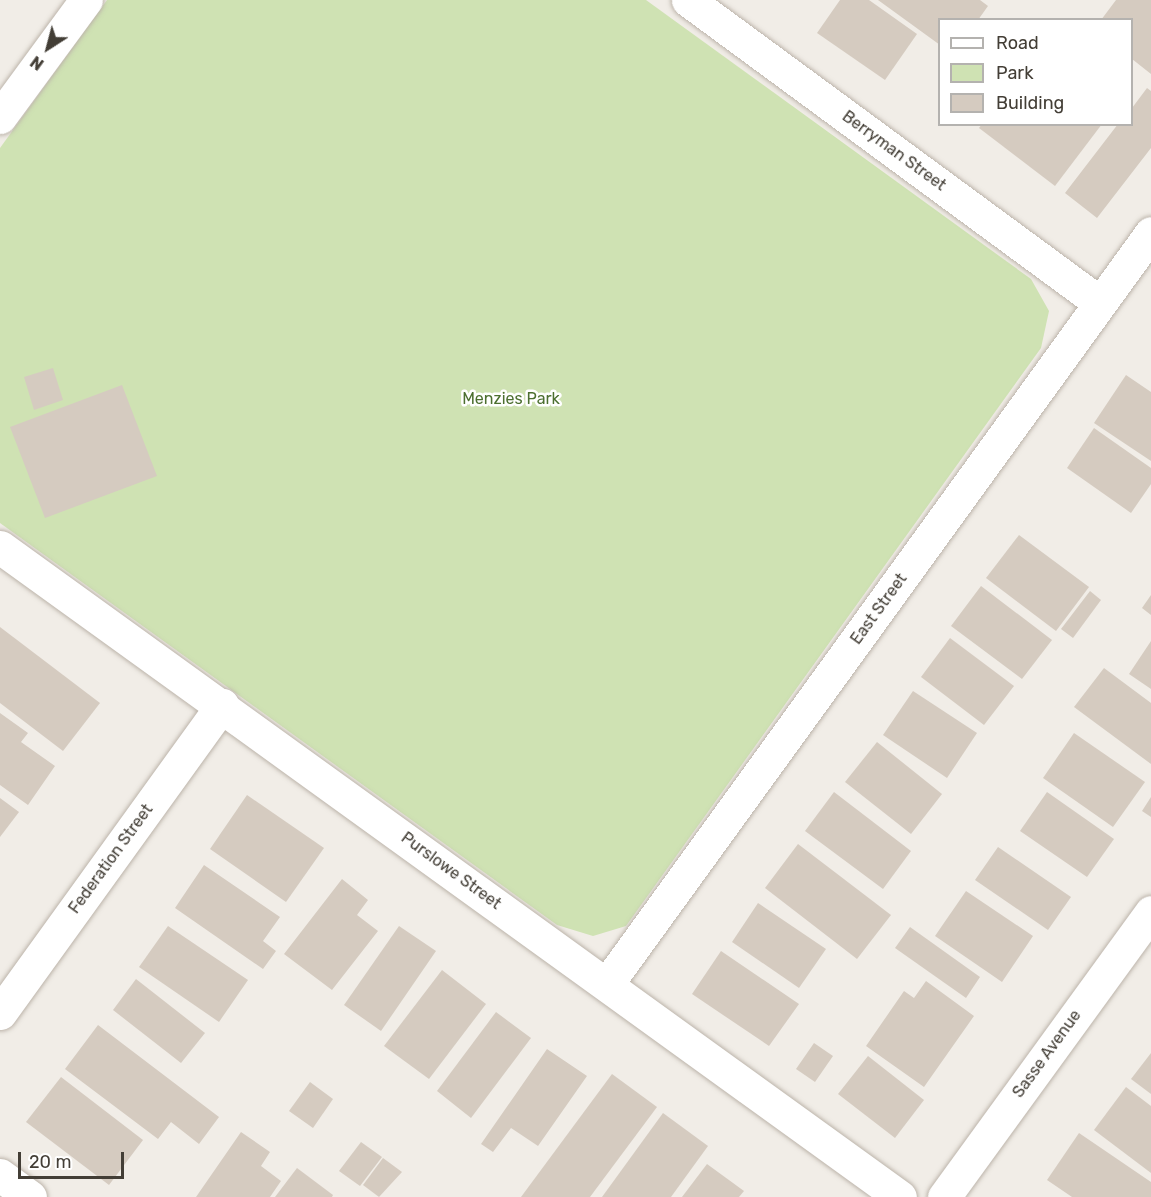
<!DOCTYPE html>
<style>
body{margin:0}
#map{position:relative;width:1151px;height:1197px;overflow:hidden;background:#f1ede7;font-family:Rubik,sans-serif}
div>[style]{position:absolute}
.green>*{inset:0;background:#cfe2b3}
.building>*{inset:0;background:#d5cbc0}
.roads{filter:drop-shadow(0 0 2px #bcb4aa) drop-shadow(0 0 2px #bcb4aa)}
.minor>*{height:33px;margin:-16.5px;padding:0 16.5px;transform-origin:16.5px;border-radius:16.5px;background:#fff}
span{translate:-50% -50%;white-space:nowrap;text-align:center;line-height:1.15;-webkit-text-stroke:5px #fff;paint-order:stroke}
.street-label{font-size:16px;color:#433e36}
.park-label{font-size:16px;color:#4c6f30}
.legend{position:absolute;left:938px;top:18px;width:195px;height:108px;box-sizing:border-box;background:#fff;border:2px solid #b4b2af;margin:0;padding:8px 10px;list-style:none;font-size:18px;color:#433e36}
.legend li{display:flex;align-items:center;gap:12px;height:30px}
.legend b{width:30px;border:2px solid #b4b2af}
.north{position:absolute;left:18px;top:18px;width:60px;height:60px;-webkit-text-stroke:4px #fff;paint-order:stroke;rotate:216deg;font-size:16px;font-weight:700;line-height:24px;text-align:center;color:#433e36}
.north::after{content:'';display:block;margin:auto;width:21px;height:27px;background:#433e36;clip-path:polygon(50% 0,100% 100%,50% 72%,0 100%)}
.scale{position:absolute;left:18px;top:1152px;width:106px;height:27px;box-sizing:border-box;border:3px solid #433e36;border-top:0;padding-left:8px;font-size:18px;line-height:21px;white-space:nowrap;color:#433e36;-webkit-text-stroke:4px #fff;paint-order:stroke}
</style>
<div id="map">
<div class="green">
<i style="clip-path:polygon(107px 0,646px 0,1031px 279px,1049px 311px,1041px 348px,626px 926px,593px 936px,557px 925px,0 523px,0 148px)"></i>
</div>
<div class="building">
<i style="clip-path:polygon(840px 0,869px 0,917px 34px,885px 80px,817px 33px)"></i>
<i style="clip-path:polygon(878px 0,980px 0,988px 6px,978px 20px,940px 20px,940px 45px)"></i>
<i style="clip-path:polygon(1116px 0,1151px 0,1151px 74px,1132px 59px,1132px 20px,1101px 20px)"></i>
<i style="clip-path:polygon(1147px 88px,1151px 91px,1151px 148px,1097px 218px,1065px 193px,1118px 124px,1132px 124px,1132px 108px)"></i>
<i style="clip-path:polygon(982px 124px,1102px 124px,1055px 186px,979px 128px)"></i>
<i style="clip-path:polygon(53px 368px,63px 400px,34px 410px,24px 377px)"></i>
<i style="clip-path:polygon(1126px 375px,1151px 392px,1151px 461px,1094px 423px)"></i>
<i style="clip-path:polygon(122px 385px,157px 476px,45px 518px,10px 427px)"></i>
<i style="clip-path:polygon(1094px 428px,1151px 468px,1151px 484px,1131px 513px,1067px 468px)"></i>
<i style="clip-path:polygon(1019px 535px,1089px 587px,1056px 631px,986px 578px)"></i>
<i style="clip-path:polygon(981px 586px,1052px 640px,1022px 679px,951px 626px)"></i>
<i style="clip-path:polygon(1090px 591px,1101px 600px,1073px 638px,1061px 629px)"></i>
<i style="clip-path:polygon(1151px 595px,1151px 615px,1142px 608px)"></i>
<i style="clip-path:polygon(0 627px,100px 703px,63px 751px,0 703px)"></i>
<i style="clip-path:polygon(950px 638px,1014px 686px,984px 725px,921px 677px)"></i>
<i style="clip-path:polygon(1151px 641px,1151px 689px,1129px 674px)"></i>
<i style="clip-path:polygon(1104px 668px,1151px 703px,1151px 764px,1074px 707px)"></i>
<i style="clip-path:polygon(913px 691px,977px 733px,947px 778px,883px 735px)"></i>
<i style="clip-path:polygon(0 713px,28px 733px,21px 742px,55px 766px,28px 805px,0 785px)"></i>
<i style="clip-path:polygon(1074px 733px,1145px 782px,1113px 827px,1043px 778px)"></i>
<i style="clip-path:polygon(877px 742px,942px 794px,911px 834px,845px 782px)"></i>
<i style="clip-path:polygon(834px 792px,911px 851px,883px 889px,805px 831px)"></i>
<i style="clip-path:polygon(1047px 792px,1114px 839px,1087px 877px,1020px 831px)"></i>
<i style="clip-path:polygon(247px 795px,324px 848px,286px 902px,210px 849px)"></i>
<i style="clip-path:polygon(1151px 797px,1151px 817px,1142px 811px)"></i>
<i style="clip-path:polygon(0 798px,19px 812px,0 837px)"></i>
<i style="clip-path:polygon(798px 844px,891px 915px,857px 959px,765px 888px)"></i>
<i style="clip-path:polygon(998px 847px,1071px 897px,1048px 930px,975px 880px)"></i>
<i style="clip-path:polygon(204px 865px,280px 917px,263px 941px,276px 951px,263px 969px,175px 908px)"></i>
<i style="clip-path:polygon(342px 879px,368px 900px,357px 915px,378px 931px,332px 990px,284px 954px)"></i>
<i style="clip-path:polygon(966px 891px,1033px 936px,1002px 982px,935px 936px)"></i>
<i style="clip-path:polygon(758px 903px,826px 949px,799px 988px,732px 942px)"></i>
<i style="clip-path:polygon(168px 926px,248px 980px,219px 1022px,139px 967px)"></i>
<i style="clip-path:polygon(399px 926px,436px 951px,381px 1031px,344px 1005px)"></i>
<i style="clip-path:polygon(910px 927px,980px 977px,966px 998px,895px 948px)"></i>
<i style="clip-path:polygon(721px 951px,799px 1004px,769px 1046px,692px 994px)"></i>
<i style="clip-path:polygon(442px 970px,486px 1004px,429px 1079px,384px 1046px)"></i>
<i style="clip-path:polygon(136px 979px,205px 1033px,181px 1063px,113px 1010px)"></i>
<i style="clip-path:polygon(926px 981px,974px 1016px,924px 1087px,866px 1046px,904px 991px,914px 998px)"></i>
<i style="clip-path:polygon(496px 1012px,531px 1038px,471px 1118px,437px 1091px)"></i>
<i style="clip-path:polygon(98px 1025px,219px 1117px,199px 1144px,171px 1122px,158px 1139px,65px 1069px)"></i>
<i style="clip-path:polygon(814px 1043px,833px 1056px,815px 1082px,796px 1069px)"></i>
<i style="clip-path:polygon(547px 1049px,587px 1076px,538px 1146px,511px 1128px,493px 1152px,481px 1144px)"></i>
<i style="clip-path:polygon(1151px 1053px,1151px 1094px,1131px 1079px)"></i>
<i style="clip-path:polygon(868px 1056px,924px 1100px,895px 1138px,838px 1094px)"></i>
<i style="clip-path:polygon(612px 1074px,657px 1107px,590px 1197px,521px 1197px)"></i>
<i style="clip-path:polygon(61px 1077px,143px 1140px,109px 1185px,26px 1122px)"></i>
<i style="clip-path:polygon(310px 1082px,333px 1099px,313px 1128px,289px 1111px)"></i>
<i style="clip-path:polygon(1126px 1087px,1151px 1106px,1151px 1173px,1094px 1130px)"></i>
<i style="clip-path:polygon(663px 1113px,708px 1146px,671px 1197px,602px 1197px)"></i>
<i style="clip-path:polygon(241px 1132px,270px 1152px,261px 1166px,281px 1181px,270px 1197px,196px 1197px)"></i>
<i style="clip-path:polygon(1079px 1133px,1151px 1182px,1151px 1197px,1072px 1197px,1047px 1180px)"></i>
<i style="clip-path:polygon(361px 1142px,382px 1157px,360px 1186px,339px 1171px)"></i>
<i style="clip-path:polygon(383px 1158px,402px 1172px,379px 1197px,363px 1185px)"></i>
<i style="clip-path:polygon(707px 1164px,744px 1191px,739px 1197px,682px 1197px)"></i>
<i style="clip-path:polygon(297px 1168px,333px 1195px,332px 1197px,275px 1197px)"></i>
</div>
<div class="roads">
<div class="minor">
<i style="left:688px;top:0;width:511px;rotate:36.33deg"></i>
<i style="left:0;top:117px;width:145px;rotate:-53.7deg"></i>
<i style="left:0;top:547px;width:1110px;rotate:35.84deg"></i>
<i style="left:607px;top:984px;width:927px;rotate:-54.08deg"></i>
<i style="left:0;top:1013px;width:380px;rotate:-54.2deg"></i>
<i style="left:0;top:1175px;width:37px;rotate:36deg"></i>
<i style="left:944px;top:1197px;width:352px;rotate:-54deg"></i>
</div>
</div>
<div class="street-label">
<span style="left:894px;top:151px;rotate:36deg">Berryman Street</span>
<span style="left:879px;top:609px;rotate:-54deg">East Street</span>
<span style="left:111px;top:859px;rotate:-54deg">Federation Street</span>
<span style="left:451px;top:871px;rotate:36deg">Purslowe Street</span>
<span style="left:1047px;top:1054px;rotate:-54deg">Sasse Avenue</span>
</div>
<div class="park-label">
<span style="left:511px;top:399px">Menzies Park</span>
</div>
<ul class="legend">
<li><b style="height:8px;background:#fff"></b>Road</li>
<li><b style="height:16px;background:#cfe2b3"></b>Park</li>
<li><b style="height:16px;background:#d5cbc0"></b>Building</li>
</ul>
<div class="north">N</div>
<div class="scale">20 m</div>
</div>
